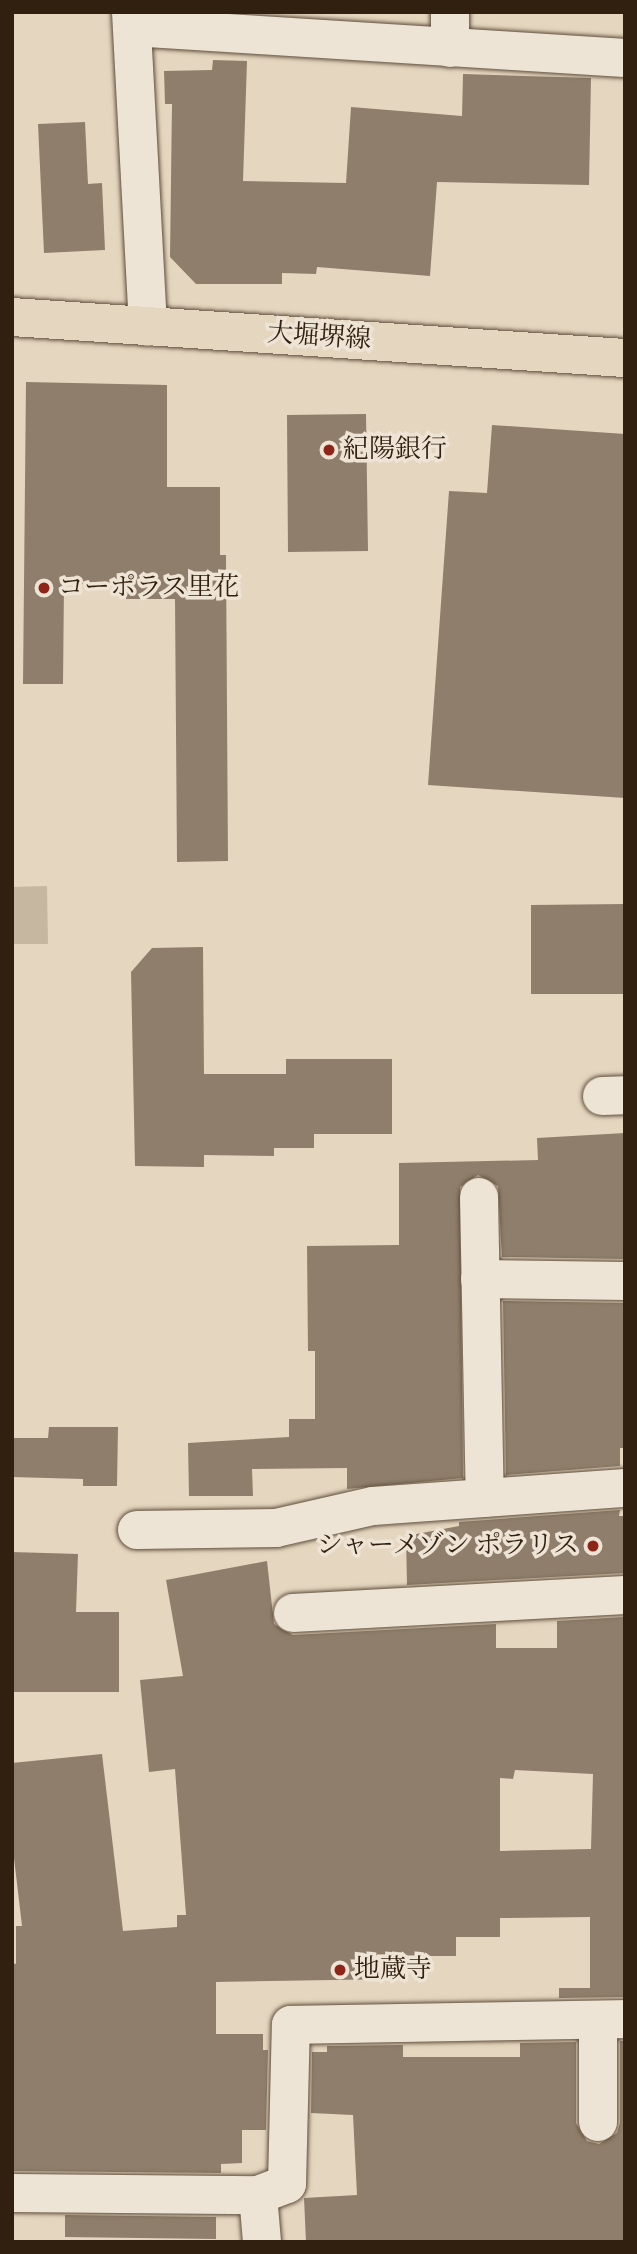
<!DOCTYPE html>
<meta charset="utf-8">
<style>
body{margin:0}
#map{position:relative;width:637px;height:2254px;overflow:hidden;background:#e5d6bf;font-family:"IM FELL Double Pica","Noto Serif JP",serif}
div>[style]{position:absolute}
.green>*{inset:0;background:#c6b7a1}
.building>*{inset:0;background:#8f7e6b}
.roads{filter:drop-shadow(0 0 2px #5e4d3b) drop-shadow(0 0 2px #5e4d3b)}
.minor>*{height:38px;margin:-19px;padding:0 19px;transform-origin:19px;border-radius:19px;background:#eee4d5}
.major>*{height:38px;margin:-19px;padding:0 19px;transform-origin:19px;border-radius:19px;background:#e5d6bf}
.dots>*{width:19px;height:19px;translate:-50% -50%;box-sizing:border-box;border:4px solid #eee4d5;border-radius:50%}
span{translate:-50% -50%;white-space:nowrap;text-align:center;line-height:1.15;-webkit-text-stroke:7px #eee4d5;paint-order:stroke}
.street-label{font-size:26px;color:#311f0f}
.poi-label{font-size:26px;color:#311f0f}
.left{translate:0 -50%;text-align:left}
.right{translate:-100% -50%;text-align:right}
.frame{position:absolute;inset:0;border:14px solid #311f0f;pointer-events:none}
</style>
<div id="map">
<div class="green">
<i style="clip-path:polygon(47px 886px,48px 944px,12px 944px,12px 887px)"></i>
</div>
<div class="building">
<i style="clip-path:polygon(213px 60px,247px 61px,243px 181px,346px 183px,351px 107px,462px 116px,463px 74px,591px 78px,589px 185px,437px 182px,430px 276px,317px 267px,316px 274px,282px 273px,282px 284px,196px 284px,170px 257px,172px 104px,165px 104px,164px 71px,212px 70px)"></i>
<i style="clip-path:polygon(85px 122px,88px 184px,102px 183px,105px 250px,44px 253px,38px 124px)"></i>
<i style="clip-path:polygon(26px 382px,167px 385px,167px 487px,220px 487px,220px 555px,226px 555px,228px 861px,177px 862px,175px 599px,126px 599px,126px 583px,64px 584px,63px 684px,23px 684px)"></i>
<i style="clip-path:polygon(366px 414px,368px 551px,288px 552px,287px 415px)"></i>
<i style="clip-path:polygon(492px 425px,625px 434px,625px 798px,428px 785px,449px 491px,487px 493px)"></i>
<i style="clip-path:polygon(625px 904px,625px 994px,531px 994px,531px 905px)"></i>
<i style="clip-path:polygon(203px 947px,204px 1074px,286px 1074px,286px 1059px,392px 1059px,392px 1134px,314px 1134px,314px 1148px,274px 1148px,274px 1156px,204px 1155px,204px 1167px,135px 1166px,131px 972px,152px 948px)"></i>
<i style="clip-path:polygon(625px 1133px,625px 1259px,502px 1257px,498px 1186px,478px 1175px,460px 1187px,463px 1478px,347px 1489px,347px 1468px,252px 1469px,253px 1496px,189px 1496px,188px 1443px,289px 1437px,289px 1419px,315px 1419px,315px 1351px,308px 1351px,307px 1246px,399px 1245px,399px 1163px,538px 1160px,537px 1138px)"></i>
<i style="clip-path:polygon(503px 1301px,625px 1303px,625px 1448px,620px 1448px,620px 1466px,506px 1475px)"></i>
<i style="clip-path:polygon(49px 1427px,118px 1427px,117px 1486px,83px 1486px,83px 1479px,12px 1477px,12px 1438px,48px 1438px)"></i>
<i style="clip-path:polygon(620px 1510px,619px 1516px,625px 1516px,625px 1573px,407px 1585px,406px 1536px,459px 1526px,459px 1522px)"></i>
<i style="clip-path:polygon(12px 1552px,78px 1554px,76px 1612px,119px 1612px,119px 1692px,12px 1692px)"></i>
<i style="clip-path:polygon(evenodd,267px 1561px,274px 1624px,293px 1635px,496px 1624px,496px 1648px,557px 1648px,557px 1621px,625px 1617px,625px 1997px,559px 1998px,559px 1988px,590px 1988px,590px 1917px,500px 1918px,500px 1937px,456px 1937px,456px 1956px,396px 1956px,396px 1979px,216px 1982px,216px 2034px,263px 2034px,263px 2050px,268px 2050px,266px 2130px,242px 2130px,242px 2163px,221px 2164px,221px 2173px,12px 2171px,12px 1963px,16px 1964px,16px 1926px,22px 1926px,12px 1841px,12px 1763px,102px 1754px,123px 1931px,177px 1927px,177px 1915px,186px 1915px,175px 1769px,149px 1772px,140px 1680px,183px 1676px,166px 1580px,267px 1561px,515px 1770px,593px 1774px,591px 1849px,500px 1851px,500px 1778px,513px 1779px,515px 1770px)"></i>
<i style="clip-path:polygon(620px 2041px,625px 2041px,625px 2242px,306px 2242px,304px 2198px,357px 2195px,353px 2115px,311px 2113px,312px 2052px,327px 2052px,327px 2046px,403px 2045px,403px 2057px,520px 2057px,520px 2043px,576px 2042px,576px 2123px,587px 2141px,599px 2144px,617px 2133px,620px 2123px)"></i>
<i style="clip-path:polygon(65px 2215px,216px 2217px,216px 2239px,65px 2237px)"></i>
</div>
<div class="roads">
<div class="minor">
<i style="left:131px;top:12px;width:315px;rotate:86.9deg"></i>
<i style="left:450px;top:12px;width:36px;rotate:90deg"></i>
<i style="left:132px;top:27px;width:494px;rotate:3.6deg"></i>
<i style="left:602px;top:1096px;width:23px;rotate:-2deg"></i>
<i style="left:479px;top:1197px;width:301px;rotate:88.9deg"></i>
<i style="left:480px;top:1279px;width:145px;rotate:0.8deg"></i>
<i style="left:137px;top:1530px;width:139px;rotate:-0.8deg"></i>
<i style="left:276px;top:1528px;width:99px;rotate:-12.8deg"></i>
<i style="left:373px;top:1506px;width:253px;rotate:-4.1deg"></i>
<i style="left:293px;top:1613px;width:332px;rotate:-3.1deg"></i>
<i style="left:598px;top:2020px;width:102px;rotate:90deg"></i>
<i style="left:12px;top:2193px;width:246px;rotate:0.5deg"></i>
<i style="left:258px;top:2195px;width:31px;rotate:-21deg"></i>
<i style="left:287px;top:2184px;width:159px;rotate:-88.6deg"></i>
<i style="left:291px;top:2025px;width:334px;rotate:-1deg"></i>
<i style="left:258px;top:2195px;width:47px;rotate:85.1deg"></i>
</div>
<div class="major">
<i style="left:12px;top:317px;width:614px;rotate:3.83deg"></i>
</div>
</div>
<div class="dots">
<i style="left:329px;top:450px;background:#8f2418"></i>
<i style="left:44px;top:588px;background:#8f2418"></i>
<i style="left:593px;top:1546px;background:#8f2418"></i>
<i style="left:340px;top:1970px;background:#8f2418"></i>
</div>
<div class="street-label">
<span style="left:319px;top:337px;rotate:4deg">大堀堺線</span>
</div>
<div class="poi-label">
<span class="left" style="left:343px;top:450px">紀陽銀行</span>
<span class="left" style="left:58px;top:588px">コーポラス里花</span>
<span class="right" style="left:579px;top:1546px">シャーメゾン ポラリス</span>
<span class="left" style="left:354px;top:1970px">地蔵寺</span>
</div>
<div class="frame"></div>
</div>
